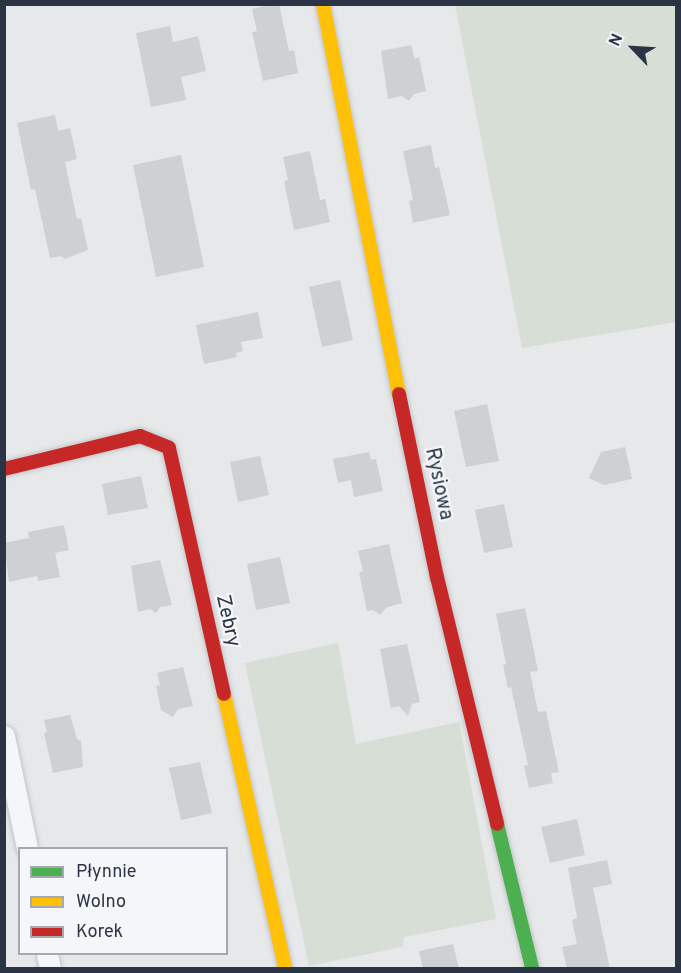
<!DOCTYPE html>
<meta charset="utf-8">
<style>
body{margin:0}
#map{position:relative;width:681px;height:973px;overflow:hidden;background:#e6e8ea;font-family:Overpass,sans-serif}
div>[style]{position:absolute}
.green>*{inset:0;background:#d6ded6}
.building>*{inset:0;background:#ced0d3}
.roads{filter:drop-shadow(0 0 2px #c4c6c8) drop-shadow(0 0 2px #c4c6c8)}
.street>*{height:21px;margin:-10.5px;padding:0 10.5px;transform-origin:10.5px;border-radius:10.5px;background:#f5f6f7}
.fast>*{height:14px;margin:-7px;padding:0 7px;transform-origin:7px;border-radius:7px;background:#4caf50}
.slow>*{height:14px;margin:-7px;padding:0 7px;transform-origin:7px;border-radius:7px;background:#ffc107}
.jam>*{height:14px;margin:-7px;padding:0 7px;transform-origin:7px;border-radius:7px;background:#c62828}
span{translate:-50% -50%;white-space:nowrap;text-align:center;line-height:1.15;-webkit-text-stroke:4.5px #f4f6f9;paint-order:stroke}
.street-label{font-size:20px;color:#2b3445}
.frame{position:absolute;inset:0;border:6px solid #2b3445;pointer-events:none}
.legend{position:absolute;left:18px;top:847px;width:210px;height:108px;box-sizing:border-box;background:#f4f6f9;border:2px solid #a4a8b1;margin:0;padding:8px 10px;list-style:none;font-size:18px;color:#2b3445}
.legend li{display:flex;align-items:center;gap:12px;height:30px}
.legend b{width:30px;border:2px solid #a4a8b1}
.north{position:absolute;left:603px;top:18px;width:60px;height:60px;-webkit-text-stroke:4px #f4f6f9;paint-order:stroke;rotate:295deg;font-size:16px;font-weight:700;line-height:24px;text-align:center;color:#2b3445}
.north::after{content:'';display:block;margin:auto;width:21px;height:27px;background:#2b3445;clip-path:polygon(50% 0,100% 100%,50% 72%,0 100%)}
</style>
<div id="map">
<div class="green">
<i style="clip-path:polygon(455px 5px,676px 5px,676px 322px,522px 348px)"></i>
<i style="clip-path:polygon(338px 643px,356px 744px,459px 722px,496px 919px,404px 937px,402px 947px,309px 966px,245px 663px)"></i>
</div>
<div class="building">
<i style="clip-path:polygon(272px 4px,279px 4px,289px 51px,294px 50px,298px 73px,263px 81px,252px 32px,257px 31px,252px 9px)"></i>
<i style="clip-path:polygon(170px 26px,173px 42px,198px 36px,206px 71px,181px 77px,186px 100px,151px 107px,136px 33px)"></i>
<i style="clip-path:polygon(411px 45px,415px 59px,419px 57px,426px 91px,414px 94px,409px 101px,402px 96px,388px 99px,381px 51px)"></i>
<i style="clip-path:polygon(55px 115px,58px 131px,70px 128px,77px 159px,65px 162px,77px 219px,81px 218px,88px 250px,65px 259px,61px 256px,50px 258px,35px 189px,31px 190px,17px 123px)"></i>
<i style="clip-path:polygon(431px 145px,435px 168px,439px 167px,450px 215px,413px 223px,409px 201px,413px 200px,403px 151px)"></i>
<i style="clip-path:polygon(310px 151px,320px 200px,325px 199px,330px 222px,294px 230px,284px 181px,288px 180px,283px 157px)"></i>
<i style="clip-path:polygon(181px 155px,204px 267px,156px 277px,133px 165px)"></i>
<i style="clip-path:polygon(340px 280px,353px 340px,322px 347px,309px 287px)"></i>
<i style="clip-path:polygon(258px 312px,263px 338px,241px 342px,243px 351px,236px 353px,237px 357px,204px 364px,196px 325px)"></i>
<i style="clip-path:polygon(487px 404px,499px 461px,466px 467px,454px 411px)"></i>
<i style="clip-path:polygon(625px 447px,632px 479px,604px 485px,589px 478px,601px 452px)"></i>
<i style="clip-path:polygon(369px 452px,371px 460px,376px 459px,383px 491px,354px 497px,351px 480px,338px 483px,333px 459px)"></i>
<i style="clip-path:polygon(260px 456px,269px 495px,238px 502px,230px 462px)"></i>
<i style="clip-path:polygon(141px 476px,148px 508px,108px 515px,102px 484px)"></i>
<i style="clip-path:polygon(504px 504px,513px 547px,484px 553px,475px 510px)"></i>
<i style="clip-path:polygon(64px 525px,69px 550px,55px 553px,60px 577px,38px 581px,37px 576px,9px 582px,4px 543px,29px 538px,28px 532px)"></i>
<i style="clip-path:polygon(389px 544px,402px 603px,387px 607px,380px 615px,373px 610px,367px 611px,359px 572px,363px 571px,358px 551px)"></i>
<i style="clip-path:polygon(280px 557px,290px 603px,256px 610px,247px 564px)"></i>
<i style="clip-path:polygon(160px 560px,172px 605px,160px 607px,156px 613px,150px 609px,138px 612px,131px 566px)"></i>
<i style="clip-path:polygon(525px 608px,538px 671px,530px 672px,538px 712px,546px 711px,559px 772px,551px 773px,553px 783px,529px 788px,524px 766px,528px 765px,511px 687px,508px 688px,503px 665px,506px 664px,496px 614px)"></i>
<i style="clip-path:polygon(407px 644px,420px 702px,412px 704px,408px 716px,399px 706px,391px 708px,380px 649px)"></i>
<i style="clip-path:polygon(183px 667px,193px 706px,178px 709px,173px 717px,161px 710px,156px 686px,160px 685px,157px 673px)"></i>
<i style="clip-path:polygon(70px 715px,77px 739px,81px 741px,83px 767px,53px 773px,44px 733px,47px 732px,44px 720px)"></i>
<i style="clip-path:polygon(200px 762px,212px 813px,181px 820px,169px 768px)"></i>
<i style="clip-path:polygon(577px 819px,585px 855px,550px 863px,541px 827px)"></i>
<i style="clip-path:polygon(607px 860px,612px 884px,593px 888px,610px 969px,567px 969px,562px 947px,577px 944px,572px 920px,577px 918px,568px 868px)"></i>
<i style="clip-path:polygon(453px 944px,459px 969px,423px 969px,419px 951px)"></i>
</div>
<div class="roads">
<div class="street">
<i style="left:4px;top:736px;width:114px;rotate:78.4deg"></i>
<i style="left:47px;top:954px;width:14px;rotate:78deg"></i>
</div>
<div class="fast">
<i style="left:497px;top:824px;width:148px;rotate:76.3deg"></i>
</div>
<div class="slow">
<i style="left:323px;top:4px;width:397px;rotate:79deg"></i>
<i style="left:224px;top:694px;width:281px;rotate:77.4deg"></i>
</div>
<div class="jam">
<i style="left:399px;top:394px;width:187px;rotate:78.3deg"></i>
<i style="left:437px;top:577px;width:254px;rotate:76.3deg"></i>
<i style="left:4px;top:469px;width:140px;rotate:-13.6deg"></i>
<i style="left:140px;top:436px;width:31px;rotate:22deg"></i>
<i style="left:169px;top:448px;width:252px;rotate:77.4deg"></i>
</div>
</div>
<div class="street-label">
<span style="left:438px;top:484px;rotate:78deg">Rysiowa</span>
<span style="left:227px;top:621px;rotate:77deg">Zebry</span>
</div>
<div class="frame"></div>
<ul class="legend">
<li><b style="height:8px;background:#4caf50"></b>Płynnie</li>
<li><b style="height:8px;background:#ffc107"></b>Wolno</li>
<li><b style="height:8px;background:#c62828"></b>Korek</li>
</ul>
<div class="north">N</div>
</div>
